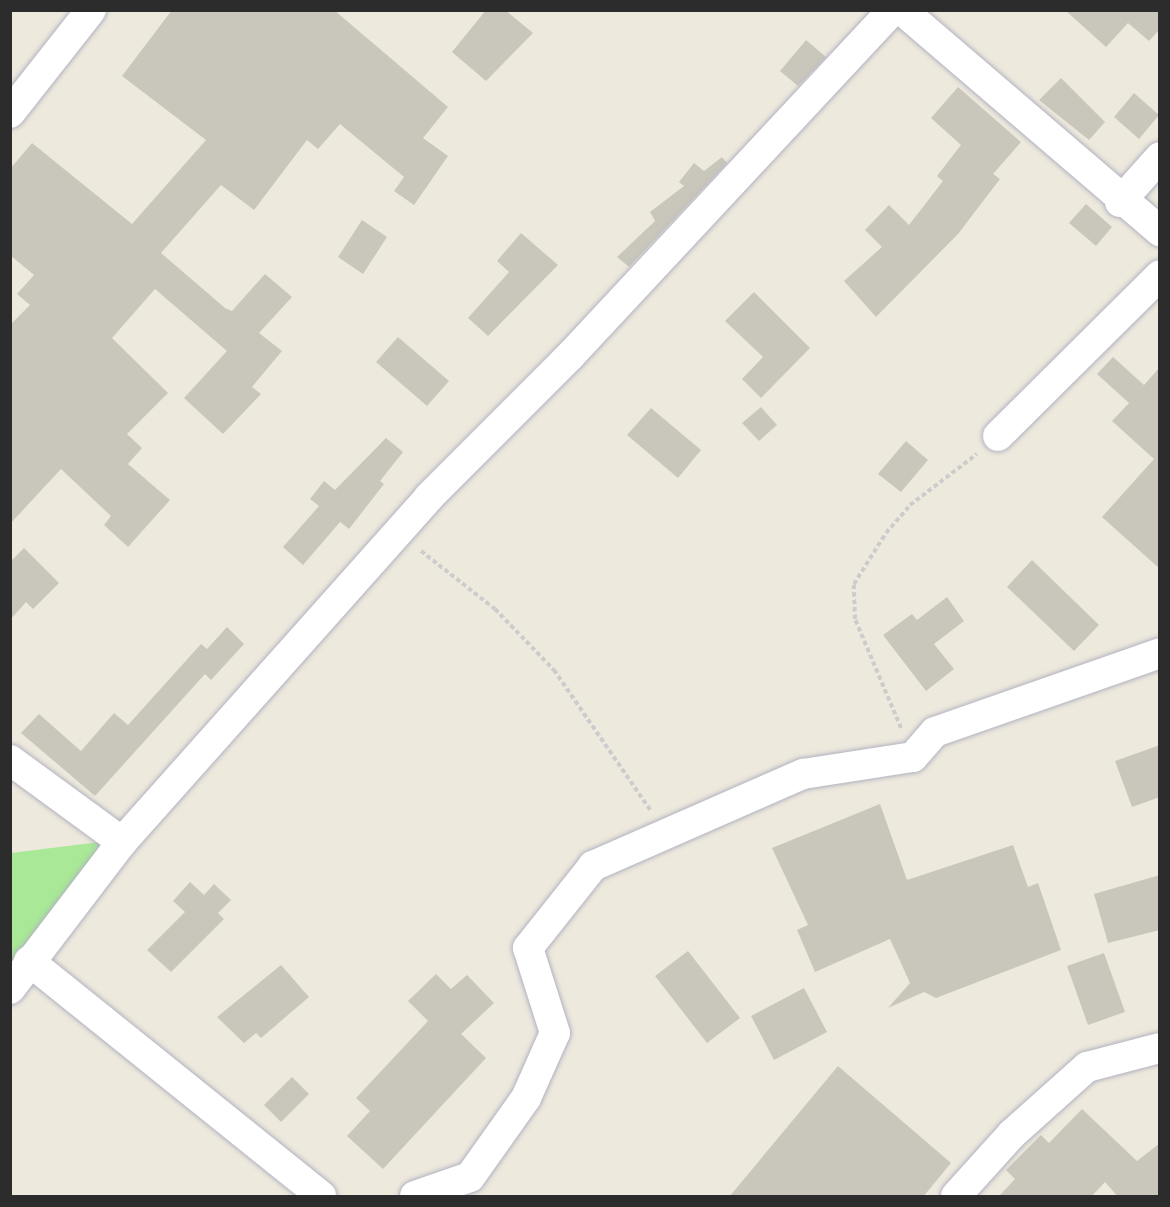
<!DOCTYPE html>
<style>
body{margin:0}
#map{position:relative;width:1170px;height:1207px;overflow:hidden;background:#eee9dd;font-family:Barlow,sans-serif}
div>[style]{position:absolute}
.green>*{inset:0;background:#a8e896}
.building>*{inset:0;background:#c9c7bc}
.path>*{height:4px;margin-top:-2px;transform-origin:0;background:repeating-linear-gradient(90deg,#ccc 0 4.5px,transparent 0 7.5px)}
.roads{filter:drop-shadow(0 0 2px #b1b2c0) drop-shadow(0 0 2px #b1b2c0)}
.minor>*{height:30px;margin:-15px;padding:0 15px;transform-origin:15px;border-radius:15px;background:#fff}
span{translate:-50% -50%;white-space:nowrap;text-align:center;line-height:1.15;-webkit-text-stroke:4.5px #fff;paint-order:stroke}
.frame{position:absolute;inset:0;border:12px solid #2c2c2c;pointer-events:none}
</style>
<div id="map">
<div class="green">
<i style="clip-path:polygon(108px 841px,11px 965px,11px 853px)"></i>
</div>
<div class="building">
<i style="clip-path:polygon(172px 10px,334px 10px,448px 107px,423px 138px,448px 156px,414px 205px,394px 191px,404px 177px,340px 124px,318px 149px,307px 140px,254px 210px,221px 185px,161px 253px,225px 308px,232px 311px,265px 274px,292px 297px,259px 333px,282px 351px,252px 387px,261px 394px,223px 434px,184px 398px,227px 351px,155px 289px,112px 338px,168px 393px,127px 434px,142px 448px,128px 464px,170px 500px,128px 547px,104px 525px,111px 516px,61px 469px,10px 524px,10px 325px,30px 305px,17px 294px,34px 275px,10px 255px,10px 169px,32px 143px,132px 224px,206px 140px,122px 76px)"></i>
<i style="clip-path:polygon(486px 10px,505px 10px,533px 33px,486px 81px,452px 52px)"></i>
<i style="clip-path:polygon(1065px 10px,1160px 10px,1160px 29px,1149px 41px,1128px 23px,1106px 47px)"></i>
<i style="clip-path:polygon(806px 40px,826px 57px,798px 86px,780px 71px)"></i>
<i style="clip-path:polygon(1061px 78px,1105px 122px,1089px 140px,1039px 100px)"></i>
<i style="clip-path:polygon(958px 87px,1021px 142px,993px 174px,1000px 179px,958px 234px,876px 317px,844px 281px,882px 247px,865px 230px,889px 205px,909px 225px,943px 181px,937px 176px,961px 145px,931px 118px)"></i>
<i style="clip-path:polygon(1134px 93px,1159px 115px,1139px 139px,1114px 117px)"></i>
<i style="clip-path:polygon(722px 157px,727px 163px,629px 267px,617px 257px,655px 221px,650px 212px,684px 186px,679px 182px,694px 163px,704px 171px)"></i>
<i style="clip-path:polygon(1086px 204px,1112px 227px,1096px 246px,1069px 223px)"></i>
<i style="clip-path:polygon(362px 220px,387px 237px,363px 274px,338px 257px)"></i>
<i style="clip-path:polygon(521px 233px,558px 265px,488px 336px,468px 318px,509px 272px,497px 261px)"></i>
<i style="clip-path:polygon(754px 292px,810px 348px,761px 398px,742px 379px,763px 357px,725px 321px)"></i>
<i style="clip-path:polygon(398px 337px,449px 381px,427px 406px,376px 362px)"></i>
<i style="clip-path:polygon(1113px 357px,1144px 385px,1160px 367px,1160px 569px,1102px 517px,1154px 459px,1112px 421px,1129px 403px,1097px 374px)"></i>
<i style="clip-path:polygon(761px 407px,777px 425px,759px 441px,742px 423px)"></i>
<i style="clip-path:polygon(651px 408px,701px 450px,678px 478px,627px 435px)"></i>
<i style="clip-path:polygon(386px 438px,403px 452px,380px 481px,384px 484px,349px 529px,340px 522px,303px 565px,283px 547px,319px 506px,310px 499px,324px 481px,335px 490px)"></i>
<i style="clip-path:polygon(906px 441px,928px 460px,901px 492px,878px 474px)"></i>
<i style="clip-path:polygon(24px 548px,59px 583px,33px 609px,26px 602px,10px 620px,10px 562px)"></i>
<i style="clip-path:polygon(1032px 560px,1099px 625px,1074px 651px,1007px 587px)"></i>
<i style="clip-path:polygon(947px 597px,964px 621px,934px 644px,954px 669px,926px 691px,883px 635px,912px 614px,917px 620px)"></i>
<i style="clip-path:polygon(227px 627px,244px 644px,211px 680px,205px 674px,95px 796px,21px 733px,39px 714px,81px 751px,114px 713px,128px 725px,201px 644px,207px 649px)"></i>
<i style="clip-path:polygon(1160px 745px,1160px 797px,1132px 807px,1115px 761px)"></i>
<i style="clip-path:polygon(880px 804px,907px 880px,1013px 845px,1028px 887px,1038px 883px,1061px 950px,936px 998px,924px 992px,888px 1008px,910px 983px,890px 939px,815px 972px,797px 930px,808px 925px,772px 848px)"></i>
<i style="clip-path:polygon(1160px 875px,1160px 930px,1108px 943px,1094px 894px)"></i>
<i style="clip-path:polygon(190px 882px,204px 895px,214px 884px,231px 900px,218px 913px,224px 919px,171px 972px,147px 950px,185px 912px,173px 901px)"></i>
<i style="clip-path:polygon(688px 951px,740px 1018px,707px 1043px,655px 976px)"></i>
<i style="clip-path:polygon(1104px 953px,1125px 1012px,1088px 1025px,1067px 966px)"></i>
<i style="clip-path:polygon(281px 965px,309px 997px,261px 1038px,256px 1033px,244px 1043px,217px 1017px)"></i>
<i style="clip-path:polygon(436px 974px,451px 989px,467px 975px,494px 1003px,461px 1034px,486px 1058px,383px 1169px,347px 1136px,370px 1111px,356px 1098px,428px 1021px,408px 1001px)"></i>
<i style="clip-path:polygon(804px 988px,827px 1032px,774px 1060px,751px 1016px)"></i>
<i style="clip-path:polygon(838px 1066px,951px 1163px,923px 1197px,729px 1197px)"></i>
<i style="clip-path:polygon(292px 1077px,309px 1094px,281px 1122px,264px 1105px)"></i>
<i style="clip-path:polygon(1082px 1109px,1137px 1161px,1160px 1143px,1160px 1197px,1118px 1197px,1105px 1182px,1091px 1197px,998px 1197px,1015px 1179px,1006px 1170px,1041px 1135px,1049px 1143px)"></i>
</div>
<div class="path">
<i style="left:421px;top:551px;width:94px;rotate:38.1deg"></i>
<i style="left:495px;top:609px;width:85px;rotate:46deg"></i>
<i style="left:554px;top:670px;width:171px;rotate:55.5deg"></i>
<i style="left:901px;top:728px;width:118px;rotate:-112.9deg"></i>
<i style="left:855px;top:619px;width:35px;rotate:-92deg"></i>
<i style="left:854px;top:584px;width:60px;rotate:-57.9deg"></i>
<i style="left:886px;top:533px;width:37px;rotate:-49deg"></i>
<i style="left:910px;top:505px;width:84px;rotate:-37.3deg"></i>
</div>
<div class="roads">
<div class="minor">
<i style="left:902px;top:10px;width:340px;rotate:40.6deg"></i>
<i style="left:10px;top:113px;width:131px;rotate:-51.8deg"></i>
<i style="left:1120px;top:202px;width:60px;rotate:-48.4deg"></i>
<i style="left:998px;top:436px;width:228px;rotate:-44.8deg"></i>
<i style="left:10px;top:760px;width:139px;rotate:36.2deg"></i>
<i style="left:29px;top:961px;width:375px;rotate:38.8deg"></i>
<i style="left:10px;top:989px;width:185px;rotate:-52.7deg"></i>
<i style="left:122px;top:842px;width:462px;rotate:-48.3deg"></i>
<i style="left:429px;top:497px;width:199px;rotate:-45deg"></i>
<i style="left:570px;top:356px;width:473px;rotate:-47deg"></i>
<i style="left:415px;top:1196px;width:58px;rotate:-19.1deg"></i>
<i style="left:470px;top:1177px;width:97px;rotate:-54.7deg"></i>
<i style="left:526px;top:1098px;width:71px;rotate:-66deg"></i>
<i style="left:555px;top:1033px;width:89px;rotate:-107.6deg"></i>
<i style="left:528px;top:948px;width:105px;rotate:-51.6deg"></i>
<i style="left:593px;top:866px;width:229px;rotate:-23.7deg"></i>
<i style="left:803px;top:774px;width:111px;rotate:-8.8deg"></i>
<i style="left:913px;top:757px;width:33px;rotate:-49deg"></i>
<i style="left:935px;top:732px;width:238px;rotate:-19.3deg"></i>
<i style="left:956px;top:1196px;width:84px;rotate:-47.9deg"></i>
<i style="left:1012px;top:1134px;width:101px;rotate:-41.8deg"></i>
<i style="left:1087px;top:1067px;width:75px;rotate:-14.6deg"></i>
</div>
</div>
<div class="frame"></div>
</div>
